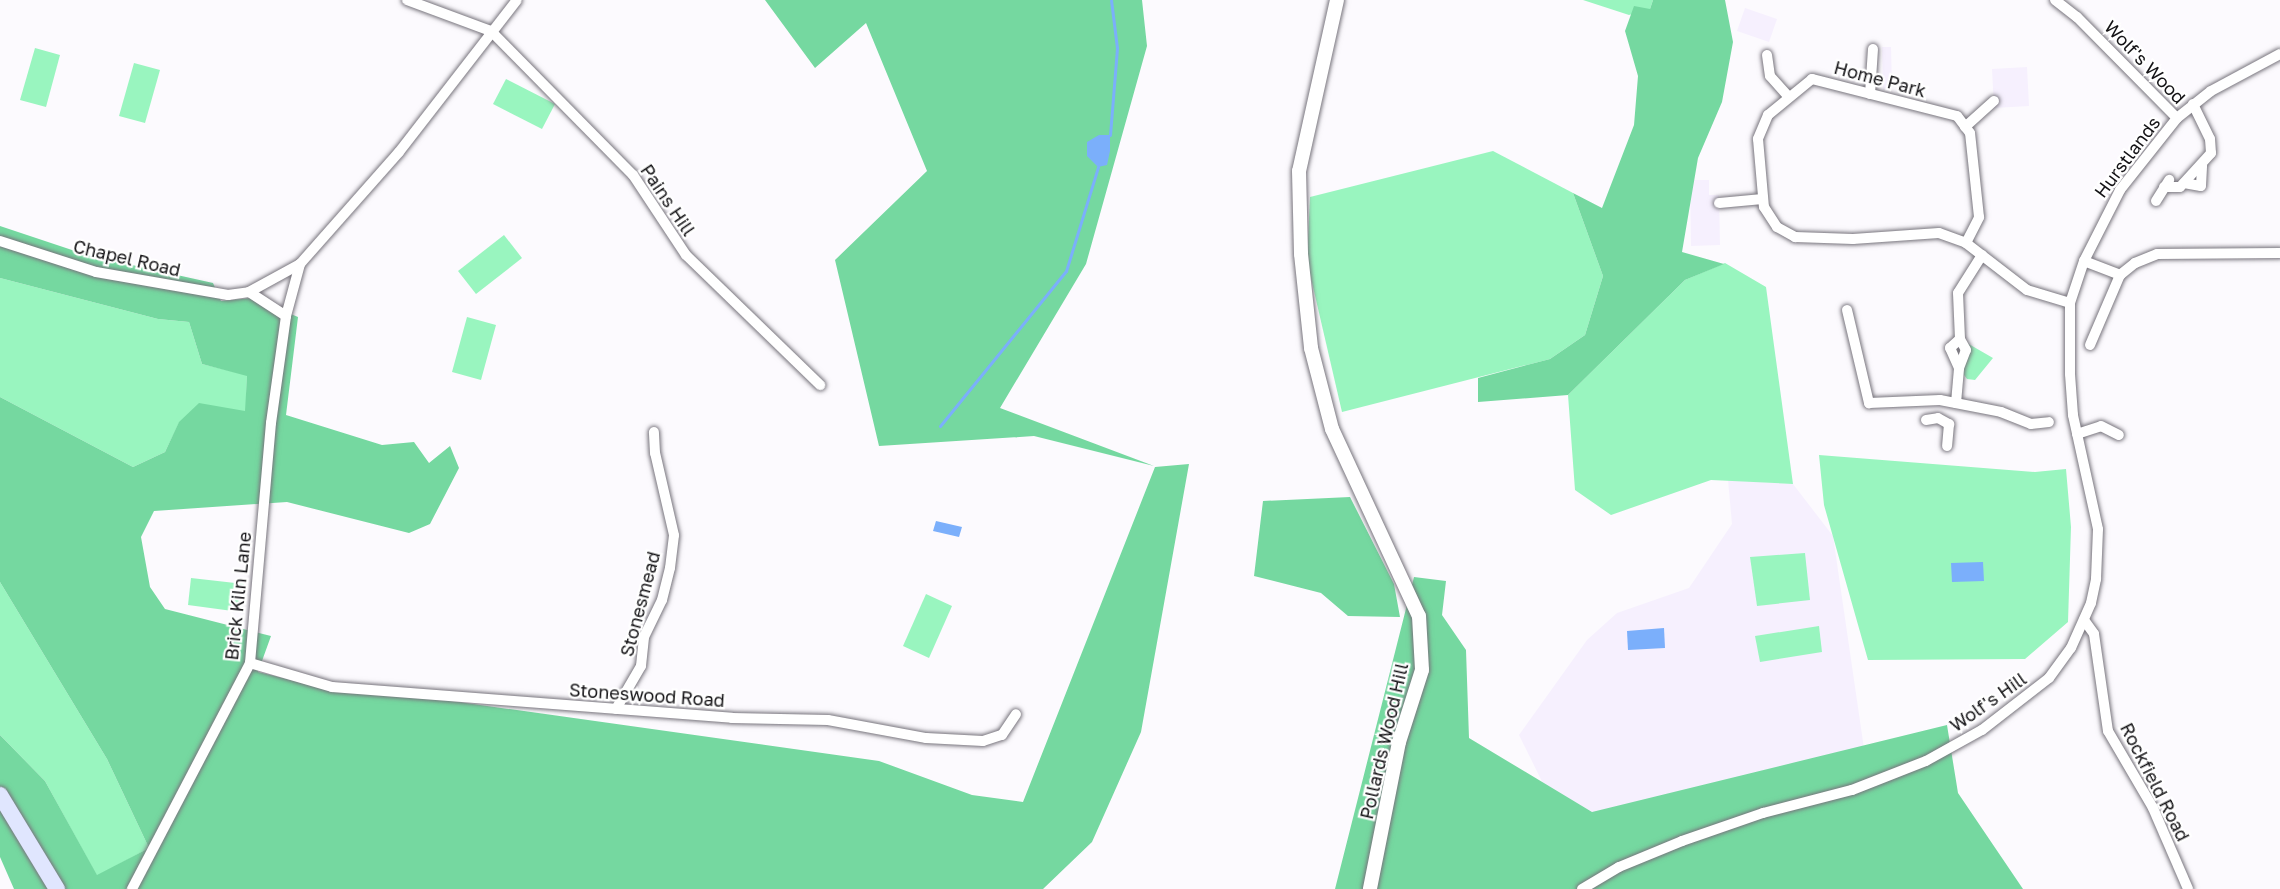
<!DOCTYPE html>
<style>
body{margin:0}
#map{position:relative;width:2280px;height:889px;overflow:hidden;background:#fcfafe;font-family:"Golos Text",sans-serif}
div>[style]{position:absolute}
.built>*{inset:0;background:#f6f0fe}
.green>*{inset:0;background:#99f5bf}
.forest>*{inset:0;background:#75d8a0}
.water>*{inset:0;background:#7baffb}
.stream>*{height:3px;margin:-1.5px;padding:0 1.5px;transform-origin:1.5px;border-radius:1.5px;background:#7baffb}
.roads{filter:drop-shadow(0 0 2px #78757d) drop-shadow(0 0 2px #78757d)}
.minor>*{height:10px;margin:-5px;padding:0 5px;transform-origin:5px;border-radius:5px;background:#fff}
.tertiary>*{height:14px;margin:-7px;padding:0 7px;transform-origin:7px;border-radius:7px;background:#fff}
.secondary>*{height:16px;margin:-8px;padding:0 8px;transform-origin:8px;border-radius:8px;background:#e0e6fe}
span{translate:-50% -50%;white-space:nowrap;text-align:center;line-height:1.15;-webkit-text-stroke:4.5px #fff;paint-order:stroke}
.street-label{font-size:18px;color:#141316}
</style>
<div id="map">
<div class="built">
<i style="clip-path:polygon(1745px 8px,1777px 19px,1769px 42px,1737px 31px)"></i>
<i style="clip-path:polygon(1882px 47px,1891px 47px,1892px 89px,1883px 90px)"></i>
<i style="clip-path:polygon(2027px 67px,2029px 106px,1994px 108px,1992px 69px)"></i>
<i style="clip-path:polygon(1690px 180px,1709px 180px,1709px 195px,1719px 195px,1720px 245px,1691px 246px)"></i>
<i style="clip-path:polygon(1728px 480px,1793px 484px,1833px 536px,1868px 776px,1568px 834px,1519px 735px,1587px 640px,1617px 613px,1689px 588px,1732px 524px)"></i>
</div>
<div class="green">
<i style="clip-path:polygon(1583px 0,1653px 0,1650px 9px,1629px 15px)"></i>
<i style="clip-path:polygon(35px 48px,60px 55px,46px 107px,20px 100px)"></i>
<i style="clip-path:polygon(134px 63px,160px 70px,145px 123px,119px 116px)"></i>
<i style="clip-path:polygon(506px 79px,555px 104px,542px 129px,493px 104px)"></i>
<i style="clip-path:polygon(1493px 151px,1573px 193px,1603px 276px,1585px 335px,1550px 359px,1342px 412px,1307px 261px,1310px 197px)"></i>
<i style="clip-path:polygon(504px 235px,522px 258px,476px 294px,458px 271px)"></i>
<i style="clip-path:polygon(1725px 263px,1766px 287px,1793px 484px,1711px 480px,1611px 515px,1575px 490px,1568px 395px,1685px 280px)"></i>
<i style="clip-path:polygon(0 278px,158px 319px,189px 322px,202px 364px,247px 375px,246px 411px,179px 423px,165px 452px,133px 467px,0 397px)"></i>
<i style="clip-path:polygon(467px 317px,496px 325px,481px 380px,452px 372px)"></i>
<i style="clip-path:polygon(1960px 339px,1993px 358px,1975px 380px,1967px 379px,1959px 368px,1966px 350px)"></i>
<i style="clip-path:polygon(1819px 455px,2035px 472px,2066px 469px,2071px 527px,2068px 622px,2025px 659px,1868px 660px,1824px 505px)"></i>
<i style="clip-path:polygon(1805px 553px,1810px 600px,1757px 606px,1750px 557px)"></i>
<i style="clip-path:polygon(191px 578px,244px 584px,240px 612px,188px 605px)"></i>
<i style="clip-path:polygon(0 582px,107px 759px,149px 848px,97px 876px,45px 781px,0 735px)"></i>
<i style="clip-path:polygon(926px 594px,952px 606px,929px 658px,903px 646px)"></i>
<i style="clip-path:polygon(1819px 626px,1822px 652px,1760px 662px,1755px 636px)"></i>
</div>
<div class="forest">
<i style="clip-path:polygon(765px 0,1142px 0,1147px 46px,1086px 264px,1000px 408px,1154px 466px,1034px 436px,879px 446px,835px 260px,927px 171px,866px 23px,815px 68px)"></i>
<i style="clip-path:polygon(1653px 0,1725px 0,1733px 42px,1722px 102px,1698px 158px,1682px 252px,1724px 264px,1685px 280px,1568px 395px,1478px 402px,1478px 378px,1550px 359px,1585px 335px,1603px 276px,1573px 193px,1602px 208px,1634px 125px,1638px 76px,1625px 31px,1634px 6px,1650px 9px)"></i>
<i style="clip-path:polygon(0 226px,87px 255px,213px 283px,221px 301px,252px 298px,298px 317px,286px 415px,382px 445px,414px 442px,429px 463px,450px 446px,459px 468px,430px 524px,409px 533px,287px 502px,154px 511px,141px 537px,150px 587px,165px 609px,271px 636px,258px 672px,341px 692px,445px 700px,879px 761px,972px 795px,1023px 802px,1155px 467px,1189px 464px,1141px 732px,1092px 842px,1043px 889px,14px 889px,0 857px,0 735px,45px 781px,97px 875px,149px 848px,107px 759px,0 582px,0 397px,133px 467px,165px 452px,179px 422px,199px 403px,245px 411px,247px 376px,202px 364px,189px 322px,158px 319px,0 278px)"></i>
<i style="clip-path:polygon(1350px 497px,1394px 584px,1400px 617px,1348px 616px,1321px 593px,1254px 576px,1263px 501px)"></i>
<i style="clip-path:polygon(1414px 577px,1446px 581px,1442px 615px,1466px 650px,1469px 738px,1592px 812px,1947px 725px,1958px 793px,2023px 889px,1335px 889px)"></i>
</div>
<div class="water">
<i style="clip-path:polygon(1099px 135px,1110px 135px,1110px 151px,1107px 165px,1098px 167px,1087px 156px,1087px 142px)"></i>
<i style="clip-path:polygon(936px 521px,962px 527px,959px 537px,933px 531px)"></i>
<i style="clip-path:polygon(1983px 562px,1984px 581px,1952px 582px,1951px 563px)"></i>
<i style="clip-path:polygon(1664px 628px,1665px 648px,1628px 650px,1627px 631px)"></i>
</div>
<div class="stream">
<i style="left:1110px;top:135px;width:87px;rotate:-85.4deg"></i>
<i style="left:1117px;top:48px;width:48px;rotate:-97.1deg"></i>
<i style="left:940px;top:426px;width:200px;rotate:-50.9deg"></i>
<i style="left:1066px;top:271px;width:109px;rotate:-72.9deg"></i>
</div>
<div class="roads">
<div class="minor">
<i style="left:407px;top:0;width:90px;rotate:20.3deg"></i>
<i style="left:491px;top:31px;width:202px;rotate:45.4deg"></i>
<i style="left:633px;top:175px;width:96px;rotate:56.5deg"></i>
<i style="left:686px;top:255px;width:187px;rotate:44.1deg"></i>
<i style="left:2055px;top:0;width:28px;rotate:38deg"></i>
<i style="left:2077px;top:17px;width:142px;rotate:45.3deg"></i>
<i style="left:1767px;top:55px;width:21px;rotate:82deg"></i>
<i style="left:1770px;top:76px;width:27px;rotate:48deg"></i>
<i style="left:1870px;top:94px;width:45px;rotate:-86.2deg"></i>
<i style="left:1965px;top:127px;width:39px;rotate:-42deg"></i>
<i style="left:2184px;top:183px;width:17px;rotate:10deg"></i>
<i style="left:2201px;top:186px;width:21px;rotate:-87deg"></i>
<i style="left:2164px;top:187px;width:16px"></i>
<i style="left:2180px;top:187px;width:46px;rotate:-47.6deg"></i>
<i style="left:2211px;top:153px;width:14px;rotate:-94deg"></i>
<i style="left:2210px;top:139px;width:39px;rotate:-116deg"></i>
<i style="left:2156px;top:201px;width:25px;rotate:-58deg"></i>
<i style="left:1719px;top:203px;width:44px;rotate:-5.2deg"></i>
<i style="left:0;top:241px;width:101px;rotate:17.9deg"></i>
<i style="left:96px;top:272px;width:134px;rotate:9.9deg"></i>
<i style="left:228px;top:295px;width:21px;rotate:-8deg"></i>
<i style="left:1966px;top:243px;width:29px;rotate:-63deg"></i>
<i style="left:1979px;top:217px;width:84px;rotate:-96.1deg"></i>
<i style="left:1970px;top:133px;width:21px;rotate:-127deg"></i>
<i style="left:1957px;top:116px;width:150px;rotate:-165.7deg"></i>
<i style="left:1812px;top:79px;width:57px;rotate:140.7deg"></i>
<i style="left:1768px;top:115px;width:26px;rotate:113deg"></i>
<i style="left:1758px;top:139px;width:68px;rotate:85deg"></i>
<i style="left:1764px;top:207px;width:24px;rotate:57deg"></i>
<i style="left:1777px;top:227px;width:21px;rotate:29deg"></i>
<i style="left:1795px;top:237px;width:58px;rotate:2deg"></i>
<i style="left:1853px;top:239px;width:86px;rotate:-4deg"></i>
<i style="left:1939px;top:233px;width:29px;rotate:20deg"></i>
<i style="left:1966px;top:243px;width:77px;rotate:37.6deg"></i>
<i style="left:2027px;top:290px;width:45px;rotate:16.8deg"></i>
<i style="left:2084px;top:261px;width:39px;rotate:21deg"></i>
<i style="left:2120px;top:275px;width:19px;rotate:-39deg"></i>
<i style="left:2135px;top:263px;width:24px;rotate:-22deg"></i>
<i style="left:2157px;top:254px;width:123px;rotate:-0.5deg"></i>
<i style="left:1847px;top:310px;width:96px;rotate:76.7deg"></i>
<i style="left:1869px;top:403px;width:71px;rotate:-2.4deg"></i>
<i style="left:1940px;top:400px;width:62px;rotate:11.1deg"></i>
<i style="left:2001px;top:412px;width:32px;rotate:22deg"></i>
<i style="left:2031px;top:424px;width:18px;rotate:-6deg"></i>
<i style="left:286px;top:316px;width:44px;rotate:-147deg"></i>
<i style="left:249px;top:292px;width:58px;rotate:-28.8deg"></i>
<i style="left:2090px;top:345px;width:76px;rotate:-66.8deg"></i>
<i style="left:1959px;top:368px;width:22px;rotate:-114deg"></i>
<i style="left:1950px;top:348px;width:13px;rotate:-42deg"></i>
<i style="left:1956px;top:403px;width:35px;rotate:-85deg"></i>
<i style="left:1959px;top:368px;width:19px;rotate:-69deg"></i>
<i style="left:1966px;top:350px;width:13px;rotate:-119deg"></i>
<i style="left:1960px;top:339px;width:46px;rotate:-92.5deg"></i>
<i style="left:1958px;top:293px;width:45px;rotate:-57.7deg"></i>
<i style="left:1926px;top:420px;width:12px;rotate:-9deg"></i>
<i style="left:1938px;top:418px;width:13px;rotate:29deg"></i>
<i style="left:1949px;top:424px;width:22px;rotate:95deg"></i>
<i style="left:2077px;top:434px;width:25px;rotate:-18deg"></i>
<i style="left:2101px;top:426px;width:20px;rotate:27deg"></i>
<i style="left:2084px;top:620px;width:17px;rotate:54deg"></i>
<i style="left:2094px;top:634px;width:98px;rotate:81.8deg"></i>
<i style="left:2108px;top:731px;width:89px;rotate:59.7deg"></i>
<i style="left:2153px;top:808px;width:88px;rotate:66.6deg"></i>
<i style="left:250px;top:663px;width:85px;rotate:16.3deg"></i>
<i style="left:332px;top:687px;width:401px;rotate:4.4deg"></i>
<i style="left:732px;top:718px;width:96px;rotate:1.2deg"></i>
<i style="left:828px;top:720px;width:100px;rotate:10.4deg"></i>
<i style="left:926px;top:738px;width:57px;rotate:3deg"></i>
<i style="left:983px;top:741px;width:20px;rotate:-18deg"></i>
<i style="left:1002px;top:735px;width:25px;rotate:-56deg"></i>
<i style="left:616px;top:709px;width:50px;rotate:-59.8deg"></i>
<i style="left:641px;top:666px;width:29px;rotate:-84deg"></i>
<i style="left:644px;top:637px;width:41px;rotate:-64.1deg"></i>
<i style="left:662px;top:600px;width:33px;rotate:-76deg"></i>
<i style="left:670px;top:568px;width:33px;rotate:-83deg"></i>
<i style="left:674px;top:535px;width:84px;rotate:-103deg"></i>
<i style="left:655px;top:453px;width:21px;rotate:-93deg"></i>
<i style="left:132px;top:889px;width:255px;rotate:-62.4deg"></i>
<i style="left:250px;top:663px;width:241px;rotate:-85deg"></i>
<i style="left:271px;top:423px;width:108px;rotate:-82deg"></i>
<i style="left:286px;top:316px;width:54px;rotate:-74.9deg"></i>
<i style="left:300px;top:264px;width:149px;rotate:-48.5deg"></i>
<i style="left:399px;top:152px;width:192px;rotate:-52.2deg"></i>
<i style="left:1582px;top:889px;width:43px;rotate:-30.7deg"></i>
<i style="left:1619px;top:867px;width:68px;rotate:-22.4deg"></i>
<i style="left:1682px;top:841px;width:86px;rotate:-19.1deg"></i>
<i style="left:1763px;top:813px;width:92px;rotate:-14.5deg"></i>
<i style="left:1852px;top:790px;width:79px;rotate:-21.4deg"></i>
<i style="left:1926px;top:761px;width:64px;rotate:-29deg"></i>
<i style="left:1982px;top:730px;width:85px;rotate:-37.8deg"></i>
<i style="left:2049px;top:678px;width:37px;rotate:-54deg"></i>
<i style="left:2071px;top:648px;width:49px;rotate:-66deg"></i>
<i style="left:2091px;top:603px;width:25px;rotate:-78deg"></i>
<i style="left:2096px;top:579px;width:50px;rotate:-87.7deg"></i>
<i style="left:2098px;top:529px;width:117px;rotate:-102.4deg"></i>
<i style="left:2073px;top:415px;width:41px;rotate:-94.2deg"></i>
<i style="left:2070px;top:374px;width:71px;rotate:-90deg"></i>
<i style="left:2070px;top:303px;width:44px;rotate:-71.6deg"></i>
<i style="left:2084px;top:261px;width:80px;rotate:-63.1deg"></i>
<i style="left:2120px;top:190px;width:92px;rotate:-51.6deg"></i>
<i style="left:2177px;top:118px;width:43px;rotate:-38.5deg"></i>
<i style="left:2211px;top:91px;width:78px;rotate:-28.2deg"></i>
</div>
<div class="tertiary">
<i style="left:1337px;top:0;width:175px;rotate:102.5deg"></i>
<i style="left:1299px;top:171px;width:83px;rotate:88.6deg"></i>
<i style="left:1301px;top:254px;width:95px;rotate:83.9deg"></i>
<i style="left:1311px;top:348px;width:84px;rotate:75.5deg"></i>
<i style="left:1332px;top:429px;width:206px;rotate:65.1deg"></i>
<i style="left:1419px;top:616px;width:54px;rotate:86.8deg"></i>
<i style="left:1422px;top:670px;width:76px;rotate:107.7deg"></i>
<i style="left:1399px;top:742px;width:150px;rotate:101.2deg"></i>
</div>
<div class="secondary">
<i style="left:0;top:795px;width:110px;rotate:58.8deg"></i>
</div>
</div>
<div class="street-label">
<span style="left:2145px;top:62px;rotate:46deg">Wolf's Wood</span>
<span style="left:1880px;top:79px;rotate:15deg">Home Park</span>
<span style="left:2127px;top:157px;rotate:-53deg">Hurstlands</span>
<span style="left:668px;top:200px;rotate:56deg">Pains Hill</span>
<span style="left:127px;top:258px;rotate:13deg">Chapel Road</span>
<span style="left:238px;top:596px;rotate:-84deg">Brick Kiln Lane</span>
<span style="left:640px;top:604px;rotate:-75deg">Stonesmead</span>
<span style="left:647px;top:695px;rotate:4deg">Stoneswood Road</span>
<span style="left:1988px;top:702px;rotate:-35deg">Wolf's Hill</span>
<span style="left:1384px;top:741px;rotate:-77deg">Pollards Wood Hill</span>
<span style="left:2155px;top:782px;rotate:63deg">Rockfield Road</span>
</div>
</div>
